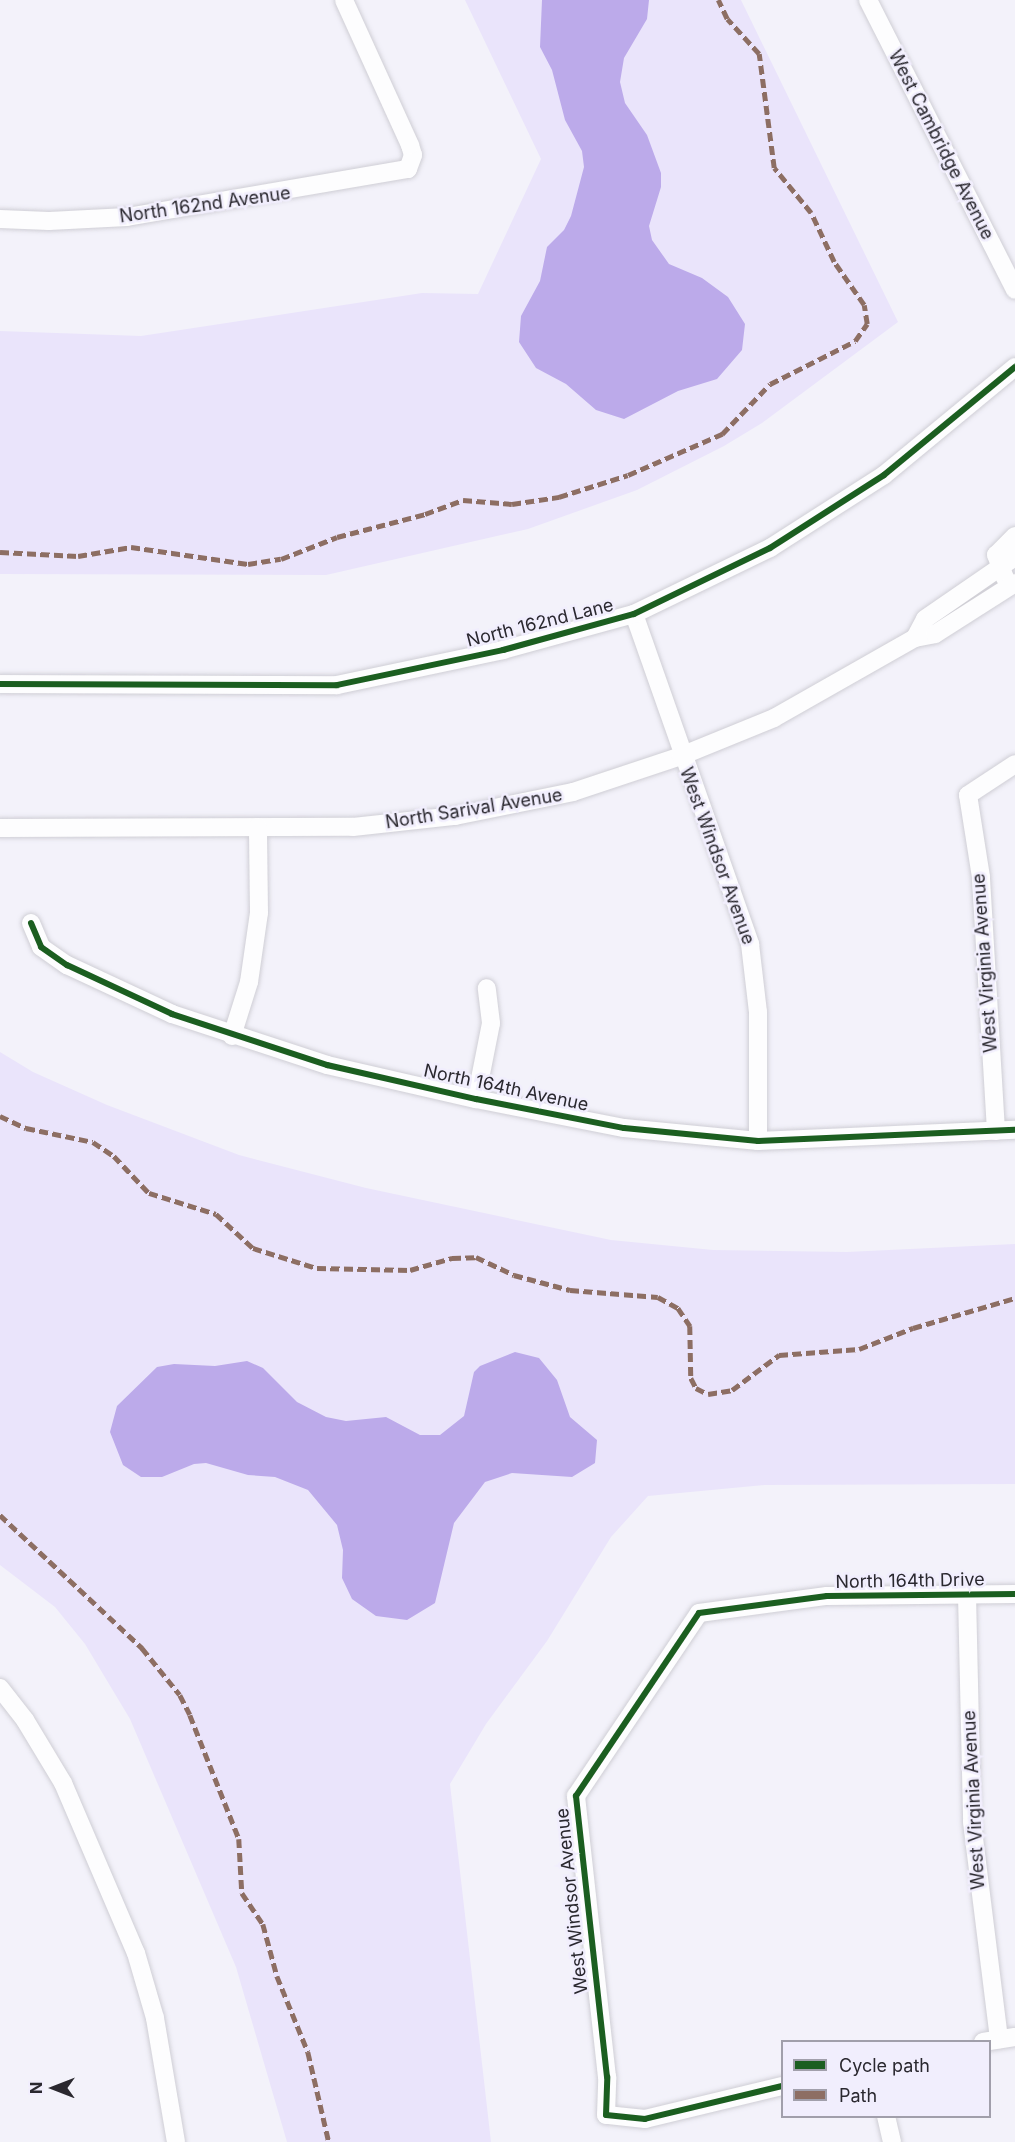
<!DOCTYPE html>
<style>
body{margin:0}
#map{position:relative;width:1015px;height:2142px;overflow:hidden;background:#f3f2fa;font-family:Inter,sans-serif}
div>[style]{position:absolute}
.green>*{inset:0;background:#eae4fb}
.water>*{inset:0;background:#bcaaea}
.roads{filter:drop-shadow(0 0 2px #cfced5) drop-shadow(0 0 2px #cfced5)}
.minor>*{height:18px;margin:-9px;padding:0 9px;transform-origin:9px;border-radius:9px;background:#fdfdfe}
.quiet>*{height:4.5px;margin-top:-2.25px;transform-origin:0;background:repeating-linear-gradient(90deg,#8d6e63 0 9px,transparent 0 13.5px)}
.cycleway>*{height:6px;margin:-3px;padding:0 3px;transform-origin:3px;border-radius:3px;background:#1b5e20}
span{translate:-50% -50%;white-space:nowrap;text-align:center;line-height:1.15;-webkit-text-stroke:5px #f1eefd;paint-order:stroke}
.street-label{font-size:18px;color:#2a282f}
.legend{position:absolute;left:781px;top:2040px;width:210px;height:78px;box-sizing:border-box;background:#f1eefd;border:2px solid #a19fab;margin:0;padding:8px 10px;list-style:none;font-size:18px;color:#2a282f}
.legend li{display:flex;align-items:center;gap:12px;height:30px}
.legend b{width:30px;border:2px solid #a19fab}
.north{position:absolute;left:24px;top:2058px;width:60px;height:60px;-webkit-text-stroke:4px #f1eefd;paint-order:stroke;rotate:270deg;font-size:16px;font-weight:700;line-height:24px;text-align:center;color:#2a282f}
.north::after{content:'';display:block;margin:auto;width:21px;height:27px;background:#2a282f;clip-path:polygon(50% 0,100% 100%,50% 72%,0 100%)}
</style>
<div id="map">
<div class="green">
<i style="clip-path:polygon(465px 0,741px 0,898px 322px,762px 423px,724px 446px,637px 490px,528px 529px,326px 575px,0 574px,0 331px,141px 336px,422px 293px,478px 294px,541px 159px)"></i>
<i style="clip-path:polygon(0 1052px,33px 1072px,107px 1105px,239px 1155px,366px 1188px,611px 1240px,713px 1250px,847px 1252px,1015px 1244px,1015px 1484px,765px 1485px,648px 1496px,611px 1537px,547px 1641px,486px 1724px,450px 1784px,491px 2142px,287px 2142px,236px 1967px,130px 1719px,85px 1644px,55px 1607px,0 1565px)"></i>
</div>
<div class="water">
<i style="clip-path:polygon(542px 0,649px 0,647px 19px,624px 58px,620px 82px,625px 103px,647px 135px,661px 173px,661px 187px,649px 226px,652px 240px,669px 264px,702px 278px,728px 297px,745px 324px,742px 350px,717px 379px,678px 391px,624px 419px,596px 410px,566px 384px,536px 368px,519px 342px,521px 316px,540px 281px,547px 247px,564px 230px,571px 216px,584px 167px,582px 151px,565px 120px,552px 70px,540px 47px)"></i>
<i style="clip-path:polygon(515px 1352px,539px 1358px,557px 1380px,570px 1417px,597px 1440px,595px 1463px,572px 1477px,512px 1473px,485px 1482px,454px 1523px,435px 1603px,407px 1620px,376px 1616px,352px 1599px,342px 1578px,343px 1550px,337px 1525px,308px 1490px,275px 1477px,248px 1475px,206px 1463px,194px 1464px,162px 1477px,141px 1477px,123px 1465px,110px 1432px,117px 1406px,157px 1367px,174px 1364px,215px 1366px,247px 1361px,263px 1368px,297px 1402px,326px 1417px,346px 1421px,386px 1417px,420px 1435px,440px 1435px,464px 1416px,474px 1372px,480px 1366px)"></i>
</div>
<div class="roads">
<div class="minor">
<i style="left:868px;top:0;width:325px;rotate:63.1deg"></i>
<i style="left:0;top:219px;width:49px;rotate:2.3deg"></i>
<i style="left:49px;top:221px;width:78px;rotate:-2.9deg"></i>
<i style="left:127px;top:217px;width:285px;rotate:-9.7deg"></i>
<i style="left:408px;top:169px;width:15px;rotate:-70deg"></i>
<i style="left:413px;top:155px;width:10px;rotate:-107deg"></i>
<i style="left:410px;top:145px;width:159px;rotate:-114.5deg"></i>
<i style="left:1005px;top:578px;width:25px;rotate:-111deg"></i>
<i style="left:996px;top:555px;width:27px;rotate:-45deg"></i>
<i style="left:634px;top:614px;width:350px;rotate:70.6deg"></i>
<i style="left:750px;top:944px;width:68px;rotate:83.3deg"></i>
<i style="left:758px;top:1012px;width:129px;rotate:90deg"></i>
<i style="left:915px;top:638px;width:21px;rotate:-62deg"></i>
<i style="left:925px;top:619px;width:109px;rotate:-34.6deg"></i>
<i style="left:0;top:684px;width:337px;rotate:0.2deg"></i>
<i style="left:337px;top:685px;width:170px;rotate:-11.9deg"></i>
<i style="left:503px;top:650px;width:136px;rotate:-15.4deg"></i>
<i style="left:634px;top:614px;width:151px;rotate:-25.9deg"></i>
<i style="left:770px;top:548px;width:135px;rotate:-32.6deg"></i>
<i style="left:884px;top:475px;width:170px;rotate:-39.5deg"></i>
<i style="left:0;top:828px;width:353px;rotate:-0.2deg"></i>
<i style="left:353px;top:827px;width:103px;rotate:-6.2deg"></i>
<i style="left:455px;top:816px;width:120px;rotate:-11.5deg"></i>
<i style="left:573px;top:792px;width:114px;rotate:-18.4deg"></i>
<i style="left:681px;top:756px;width:100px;rotate:-22.2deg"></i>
<i style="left:774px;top:718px;width:162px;rotate:-29.6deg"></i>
<i style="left:915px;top:638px;width:20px;rotate:-11deg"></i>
<i style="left:935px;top:634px;width:95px;rotate:-32.5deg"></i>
<i style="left:31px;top:923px;width:26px;rotate:67deg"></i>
<i style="left:41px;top:947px;width:32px;rotate:35deg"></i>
<i style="left:67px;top:965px;width:116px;rotate:25deg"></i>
<i style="left:172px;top:1014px;width:163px;rotate:18.2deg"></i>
<i style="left:327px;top:1065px;width:153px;rotate:12.9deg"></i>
<i style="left:476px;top:1099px;width:151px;rotate:11.1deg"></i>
<i style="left:624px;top:1128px;width:135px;rotate:5.5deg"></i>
<i style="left:758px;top:1141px;width:257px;rotate:-2.5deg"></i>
<i style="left:232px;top:1036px;width:57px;rotate:-72.5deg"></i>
<i style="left:249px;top:982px;width:70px;rotate:-81.8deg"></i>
<i style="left:259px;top:913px;width:86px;rotate:-90.7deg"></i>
<i style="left:476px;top:1099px;width:77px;rotate:-78.8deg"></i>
<i style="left:491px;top:1023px;width:35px;rotate:-97deg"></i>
<i style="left:996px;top:1131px;width:254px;rotate:-93.4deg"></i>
<i style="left:981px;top:877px;width:83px;rotate:-99deg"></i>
<i style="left:968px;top:795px;width:56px;rotate:-33.4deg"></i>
<i style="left:967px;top:1595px;width:227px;rotate:88.7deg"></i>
<i style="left:972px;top:1822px;width:219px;rotate:82.9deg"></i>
<i style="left:0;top:1688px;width:41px;rotate:52deg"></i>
<i style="left:25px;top:1720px;width:74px;rotate:58.9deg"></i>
<i style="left:63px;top:1783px;width:185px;rotate:66.8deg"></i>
<i style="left:136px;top:1953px;width:68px;rotate:73.7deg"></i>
<i style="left:155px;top:2018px;width:126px;rotate:80.4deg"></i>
<i style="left:983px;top:2042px;width:32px;rotate:-9deg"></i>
<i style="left:782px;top:2086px;width:141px;rotate:166.5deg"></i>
<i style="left:645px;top:2119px;width:39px;rotate:-174deg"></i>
<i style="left:606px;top:2115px;width:38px;rotate:-88deg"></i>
<i style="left:607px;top:2077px;width:283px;rotate:-96.3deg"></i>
<i style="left:576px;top:1796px;width:220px;rotate:-56.1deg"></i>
<i style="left:699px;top:1613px;width:129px;rotate:-7.6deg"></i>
<i style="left:827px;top:1596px;width:188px;rotate:-0.6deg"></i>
<i style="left:886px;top:2116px;width:27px;rotate:77deg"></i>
</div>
</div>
<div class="quiet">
<i style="left:0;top:552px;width:78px;rotate:2.9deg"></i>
<i style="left:78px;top:556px;width:54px;rotate:-9.6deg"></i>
<i style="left:131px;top:547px;width:118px;rotate:8.3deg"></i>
<i style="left:248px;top:564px;width:33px;rotate:-9deg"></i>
<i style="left:281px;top:559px;width:60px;rotate:-21.4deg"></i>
<i style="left:337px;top:537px;width:91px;rotate:-14.6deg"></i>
<i style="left:425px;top:514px;width:40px;rotate:-20.2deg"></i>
<i style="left:463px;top:500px;width:49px;rotate:4.7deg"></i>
<i style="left:512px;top:504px;width:48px;rotate:-8.5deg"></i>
<i style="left:559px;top:497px;width:72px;rotate:-17.7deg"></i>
<i style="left:628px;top:475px;width:103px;rotate:-23.6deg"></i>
<i style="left:722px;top:434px;width:69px;rotate:-46.2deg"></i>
<i style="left:770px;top:384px;width:95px;rotate:-26.8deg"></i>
<i style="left:855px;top:341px;width:21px;rotate:-55deg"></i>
<i style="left:867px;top:324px;width:19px;rotate:-99deg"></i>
<i style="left:864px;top:305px;width:52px;rotate:-124.9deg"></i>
<i style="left:834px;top:262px;width:54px;rotate:-115.1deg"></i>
<i style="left:811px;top:213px;width:58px;rotate:-129.4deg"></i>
<i style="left:774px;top:168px;width:115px;rotate:-97.5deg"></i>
<i style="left:759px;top:54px;width:47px;rotate:-132.4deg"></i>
<i style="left:727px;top:19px;width:21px;rotate:-115deg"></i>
<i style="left:0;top:1116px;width:29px;rotate:25deg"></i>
<i style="left:26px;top:1128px;width:68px;rotate:11.8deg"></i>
<i style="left:93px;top:1142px;width:25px;rotate:34deg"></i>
<i style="left:114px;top:1156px;width:51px;rotate:46.6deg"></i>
<i style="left:149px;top:1193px;width:70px;rotate:17.4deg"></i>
<i style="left:216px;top:1214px;width:50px;rotate:42.6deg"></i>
<i style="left:253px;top:1248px;width:67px;rotate:17.4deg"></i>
<i style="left:317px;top:1268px;width:93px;rotate:1.2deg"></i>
<i style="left:410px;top:1270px;width:44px;rotate:-15.9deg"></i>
<i style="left:452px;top:1258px;width:24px;rotate:-2deg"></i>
<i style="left:476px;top:1257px;width:42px;rotate:25.3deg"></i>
<i style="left:514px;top:1275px;width:58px;rotate:15deg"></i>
<i style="left:570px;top:1290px;width:88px;rotate:4.5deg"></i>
<i style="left:658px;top:1297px;width:23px;rotate:29deg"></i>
<i style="left:678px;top:1308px;width:22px;rotate:56deg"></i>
<i style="left:690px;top:1326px;width:52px;rotate:88.9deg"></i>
<i style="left:691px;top:1378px;width:11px;rotate:63deg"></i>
<i style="left:696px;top:1388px;width:13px;rotate:27deg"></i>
<i style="left:708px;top:1394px;width:24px;rotate:-9deg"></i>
<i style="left:732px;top:1390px;width:59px;rotate:-36.7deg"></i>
<i style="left:779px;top:1355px;width:80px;rotate:-4.3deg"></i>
<i style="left:859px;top:1349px;width:58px;rotate:-21.3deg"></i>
<i style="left:913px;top:1328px;width:106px;rotate:-16.4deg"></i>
<i style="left:0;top:1515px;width:195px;rotate:43.1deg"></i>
<i style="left:142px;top:1648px;width:60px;rotate:51deg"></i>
<i style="left:180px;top:1695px;width:22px;rotate:63deg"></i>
<i style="left:190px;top:1715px;width:133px;rotate:68.4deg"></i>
<i style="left:239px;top:1839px;width:54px;rotate:86.8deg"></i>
<i style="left:242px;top:1893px;width:37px;rotate:56deg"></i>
<i style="left:263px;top:1924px;width:54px;rotate:74.9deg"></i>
<i style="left:277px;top:1976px;width:82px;rotate:67.8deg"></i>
<i style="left:308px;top:2052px;width:92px;rotate:76.9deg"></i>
</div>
<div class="cycleway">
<i style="left:0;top:684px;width:337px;rotate:0.2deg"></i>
<i style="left:337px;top:685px;width:170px;rotate:-11.9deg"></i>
<i style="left:503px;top:650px;width:136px;rotate:-15.4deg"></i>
<i style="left:634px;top:614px;width:151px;rotate:-25.9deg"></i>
<i style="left:770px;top:548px;width:135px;rotate:-32.6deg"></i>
<i style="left:884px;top:475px;width:170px;rotate:-39.5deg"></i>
<i style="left:31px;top:923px;width:26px;rotate:67deg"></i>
<i style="left:41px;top:947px;width:32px;rotate:35deg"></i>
<i style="left:67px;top:965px;width:116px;rotate:25deg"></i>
<i style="left:172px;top:1014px;width:163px;rotate:18.2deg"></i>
<i style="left:327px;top:1065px;width:153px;rotate:12.9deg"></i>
<i style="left:476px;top:1099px;width:151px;rotate:11.1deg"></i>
<i style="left:624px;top:1128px;width:135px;rotate:5.5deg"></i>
<i style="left:758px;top:1141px;width:257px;rotate:-2.5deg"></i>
<i style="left:782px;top:2086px;width:141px;rotate:166.5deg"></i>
<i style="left:645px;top:2119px;width:39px;rotate:-174deg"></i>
<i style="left:606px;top:2115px;width:38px;rotate:-88deg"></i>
<i style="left:607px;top:2077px;width:283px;rotate:-96.3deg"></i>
<i style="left:576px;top:1796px;width:220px;rotate:-56.1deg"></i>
<i style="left:699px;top:1613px;width:129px;rotate:-7.6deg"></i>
<i style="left:827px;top:1596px;width:188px;rotate:-0.6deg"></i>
</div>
<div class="street-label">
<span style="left:941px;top:145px;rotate:63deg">West Cambridge Avenue</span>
<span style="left:205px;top:205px;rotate:-8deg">North 162nd Avenue</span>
<span style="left:540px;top:623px;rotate:-14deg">North 162nd Lane</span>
<span style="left:474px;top:809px;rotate:-9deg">North Sarival Avenue</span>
<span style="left:717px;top:856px;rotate:70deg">West Windsor Avenue</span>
<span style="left:985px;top:963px;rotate:-94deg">West Virginia Avenue</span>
<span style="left:506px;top:1088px;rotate:12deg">North 164th Avenue</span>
<span style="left:910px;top:1581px;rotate:-1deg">North 164th Drive</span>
<span style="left:974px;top:1800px;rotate:-93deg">West Virginia Avenue</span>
<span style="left:572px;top:1901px;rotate:-96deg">West Windsor Avenue</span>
</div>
<ul class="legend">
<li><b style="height:8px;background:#1b5e20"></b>Cycle path</li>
<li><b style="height:8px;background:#8d6e63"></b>Path</li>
</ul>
<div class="north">N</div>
</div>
